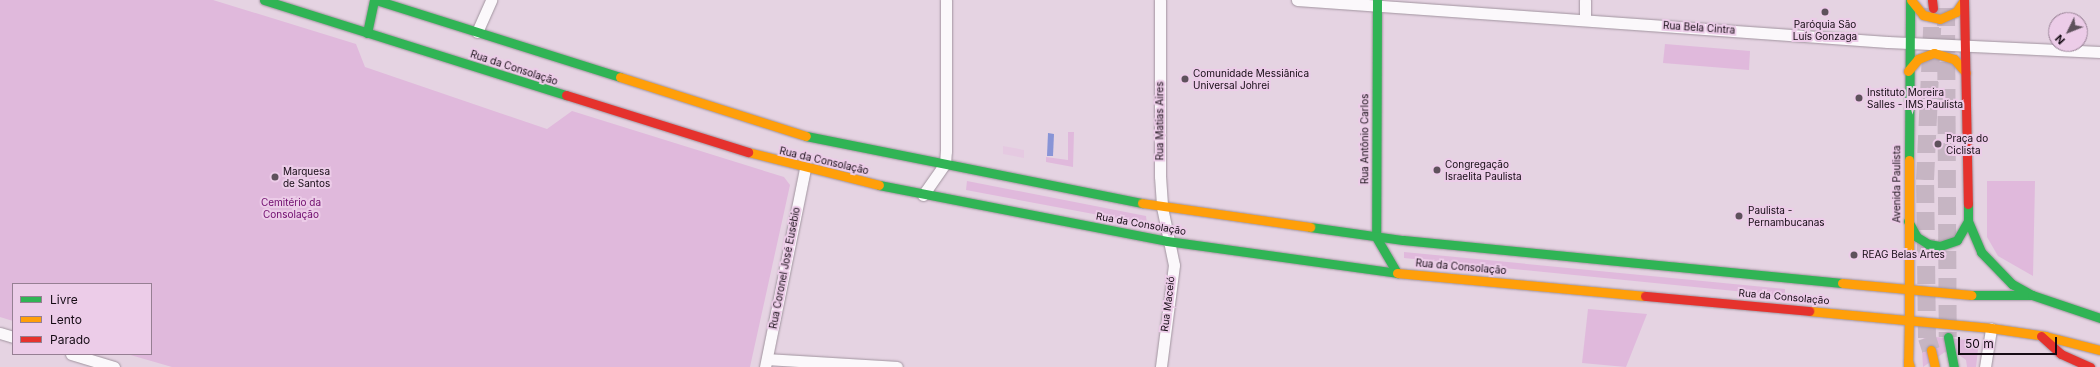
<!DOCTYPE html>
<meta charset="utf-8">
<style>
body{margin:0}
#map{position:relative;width:2100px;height:367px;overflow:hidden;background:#e5d3e2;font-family:Inter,sans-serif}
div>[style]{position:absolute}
.built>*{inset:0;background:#e5c9e1}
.green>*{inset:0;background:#e0b9dc}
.water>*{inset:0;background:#8894d6}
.primary-tunnel>*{height:18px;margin-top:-9px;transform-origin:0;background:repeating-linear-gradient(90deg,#c6b5c3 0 18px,transparent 0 27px)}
.roads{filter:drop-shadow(0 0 1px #a1949f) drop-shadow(0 0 1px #a1949f)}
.street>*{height:11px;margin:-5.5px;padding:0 5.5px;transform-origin:5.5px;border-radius:5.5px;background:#fbf8fb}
.fast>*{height:9px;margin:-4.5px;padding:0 4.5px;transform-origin:4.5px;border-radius:4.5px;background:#30b455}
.slow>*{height:9px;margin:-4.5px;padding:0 4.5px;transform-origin:4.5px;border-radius:4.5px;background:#ff9f0a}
.jam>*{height:9px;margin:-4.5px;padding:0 4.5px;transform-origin:4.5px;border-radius:4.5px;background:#e5322d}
.dots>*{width:11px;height:11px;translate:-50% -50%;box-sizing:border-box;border:2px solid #eccce8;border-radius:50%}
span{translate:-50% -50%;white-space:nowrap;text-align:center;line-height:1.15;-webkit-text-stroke:4px #eccce8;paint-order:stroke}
.poi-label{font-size:10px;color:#150b14}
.left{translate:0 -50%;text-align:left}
.street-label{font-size:10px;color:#150b14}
.park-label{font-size:10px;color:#6e096c}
.legend{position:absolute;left:12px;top:283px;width:140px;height:72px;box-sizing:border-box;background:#eccce8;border:1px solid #967f93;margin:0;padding:5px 7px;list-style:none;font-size:12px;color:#150b14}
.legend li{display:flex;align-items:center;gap:8px;height:20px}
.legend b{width:20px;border:1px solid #967f93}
.north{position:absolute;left:2048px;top:12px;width:40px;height:40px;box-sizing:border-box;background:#eccce8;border:1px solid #967f93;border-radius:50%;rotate:227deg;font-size:11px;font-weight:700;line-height:16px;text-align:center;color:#150b14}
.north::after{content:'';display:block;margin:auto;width:14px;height:18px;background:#5e515c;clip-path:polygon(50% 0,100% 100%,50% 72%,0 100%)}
.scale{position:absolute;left:1958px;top:337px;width:99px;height:18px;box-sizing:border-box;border:2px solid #150b14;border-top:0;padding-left:5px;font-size:12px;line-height:14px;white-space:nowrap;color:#150b14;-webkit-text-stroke:3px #eccce8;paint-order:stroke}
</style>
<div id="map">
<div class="built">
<i style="clip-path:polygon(1003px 146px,1024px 150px,1024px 158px,1003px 154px)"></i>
</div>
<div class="green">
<i style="clip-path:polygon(0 0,213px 0,356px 44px,365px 67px,547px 129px,572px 111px,784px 177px,790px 185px,750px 367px,172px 367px,127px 354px,151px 354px,151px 284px,13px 284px,13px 321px,0 317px)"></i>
<i style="clip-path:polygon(1665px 44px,1750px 51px,1749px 70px,1663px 63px)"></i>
<i style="clip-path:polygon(1068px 132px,1074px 132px,1073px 167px,1046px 162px,1046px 157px,1068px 160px)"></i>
<i style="clip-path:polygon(967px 181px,1146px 216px,1147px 224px,966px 190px)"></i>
<i style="clip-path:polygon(1987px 181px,2035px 181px,2033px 276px,1998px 256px,1987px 237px)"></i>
<i style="clip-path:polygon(1404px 252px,1785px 289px,1785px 296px,1404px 258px)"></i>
<i style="clip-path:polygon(1588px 309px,1647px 314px,1626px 367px,1582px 363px)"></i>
<i style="clip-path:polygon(1924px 336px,1979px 341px,1976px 367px,1967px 367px,1966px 360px,1959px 355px,1945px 352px,1923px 367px,1922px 348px)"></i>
</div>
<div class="water">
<i style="clip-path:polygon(1048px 133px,1054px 134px,1053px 156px,1047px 156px)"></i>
</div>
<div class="primary-tunnel">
<i style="left:1946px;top:8px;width:329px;rotate:89.7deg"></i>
<i style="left:1931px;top:350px;width:13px;rotate:-108deg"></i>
<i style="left:1927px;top:338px;width:158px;rotate:-90.7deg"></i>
<i style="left:1925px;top:180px;width:172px;rotate:-87.3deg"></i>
</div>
<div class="roads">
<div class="street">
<i style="left:1160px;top:0;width:176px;rotate:90deg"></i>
<i style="left:1160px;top:176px;width:31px;rotate:86deg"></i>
<i style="left:1162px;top:207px;width:59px;rotate:78.3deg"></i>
<i style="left:1174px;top:265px;width:103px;rotate:97.3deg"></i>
<i style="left:1297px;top:0;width:592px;rotate:4.06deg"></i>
<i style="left:1888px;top:42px;width:212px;rotate:2.7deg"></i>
<i style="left:1585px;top:20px;width:20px;rotate:-90deg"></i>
<i style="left:477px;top:32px;width:35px;rotate:-66deg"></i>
<i style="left:923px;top:195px;width:38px;rotate:-55deg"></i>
<i style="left:945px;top:164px;width:13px;rotate:-86deg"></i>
<i style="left:946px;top:151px;width:151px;rotate:-90deg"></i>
<i style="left:0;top:333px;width:14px;rotate:17deg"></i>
<i style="left:71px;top:354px;width:45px;rotate:16.8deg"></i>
<i style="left:767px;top:359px;width:130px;rotate:3.5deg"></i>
<i style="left:765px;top:367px;width:202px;rotate:-78.6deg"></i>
<i style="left:1985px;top:367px;width:39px;rotate:-81deg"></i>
</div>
<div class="fast">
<i style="left:264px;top:0;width:317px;rotate:17.5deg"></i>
<i style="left:376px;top:0;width:256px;rotate:17.5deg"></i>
<i style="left:1377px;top:0;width:237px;rotate:90.2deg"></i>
<i style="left:1376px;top:237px;width:42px;rotate:59.7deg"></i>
<i style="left:367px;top:33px;width:34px;rotate:-78deg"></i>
<i style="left:806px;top:136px;width:343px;rotate:11.3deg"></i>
<i style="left:1909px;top:160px;width:160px;rotate:-89.6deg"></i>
<i style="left:879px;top:185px;width:293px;rotate:11deg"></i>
<i style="left:1167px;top:241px;width:232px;rotate:7.9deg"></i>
<i style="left:1968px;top:204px;width:17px;rotate:90deg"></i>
<i style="left:1968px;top:221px;width:34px;rotate:67deg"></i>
<i style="left:1981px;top:252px;width:45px;rotate:45.9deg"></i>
<i style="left:2012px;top:284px;width:21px;rotate:29deg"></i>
<i style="left:1908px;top:221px;width:18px;rotate:61deg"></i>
<i style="left:1917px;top:237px;width:13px;rotate:32deg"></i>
<i style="left:1928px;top:244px;width:12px;rotate:9deg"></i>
<i style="left:1940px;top:246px;width:18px;rotate:-19deg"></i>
<i style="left:1957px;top:240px;width:22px;rotate:-60deg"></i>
<i style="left:1310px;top:227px;width:94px;rotate:8deg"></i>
<i style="left:1403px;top:240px;width:441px;rotate:5.6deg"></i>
<i style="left:1971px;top:295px;width:61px"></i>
<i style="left:2032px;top:295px;width:72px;rotate:18.7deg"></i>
<i style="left:1948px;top:337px;width:31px;rotate:79deg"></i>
</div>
<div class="slow">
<i style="left:1911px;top:0;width:19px;rotate:51deg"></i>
<i style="left:1923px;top:15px;width:17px;rotate:13deg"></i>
<i style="left:1940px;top:19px;width:17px;rotate:-24deg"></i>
<i style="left:1956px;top:12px;width:14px;rotate:-56deg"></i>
<i style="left:1908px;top:71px;width:16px;rotate:-50deg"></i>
<i style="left:1918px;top:59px;width:17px;rotate:-21deg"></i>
<i style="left:1934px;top:53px;width:21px;rotate:17deg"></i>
<i style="left:1954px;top:59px;width:18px;rotate:49deg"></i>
<i style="left:620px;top:77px;width:195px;rotate:17.6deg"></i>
<i style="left:748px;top:152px;width:135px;rotate:14.1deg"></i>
<i style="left:1142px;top:203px;width:170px;rotate:8.1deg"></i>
<i style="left:1397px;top:273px;width:249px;rotate:5.3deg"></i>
<i style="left:1842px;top:283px;width:130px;rotate:5.3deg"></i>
<i style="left:1809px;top:311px;width:183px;rotate:5.3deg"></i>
<i style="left:1991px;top:328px;width:55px;rotate:8.4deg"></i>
<i style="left:2045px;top:336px;width:57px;rotate:14.3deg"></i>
<i style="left:1909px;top:320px;width:160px;rotate:-90deg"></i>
<i style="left:1931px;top:350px;width:17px;rotate:77deg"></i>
<i style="left:1908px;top:361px;width:6px;rotate:72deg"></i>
<i style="left:1908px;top:367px;width:47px;rotate:-88.8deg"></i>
</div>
<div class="jam">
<i style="left:1932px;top:0;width:8px;rotate:83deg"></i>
<i style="left:1964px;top:0;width:204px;rotate:88.9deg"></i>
<i style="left:566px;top:95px;width:191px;rotate:17.4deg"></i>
<i style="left:1645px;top:296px;width:165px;rotate:5.2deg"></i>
<i style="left:2041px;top:336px;width:27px;rotate:42deg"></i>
<i style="left:2061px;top:354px;width:32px;rotate:24deg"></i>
</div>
</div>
<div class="dots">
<i style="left:1825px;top:12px;background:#5e515c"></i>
<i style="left:1185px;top:79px;background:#5e515c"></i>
<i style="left:1859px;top:98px;background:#5e515c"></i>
<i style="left:1938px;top:144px;background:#5e515c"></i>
<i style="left:1437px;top:170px;background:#5e515c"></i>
<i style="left:275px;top:177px;background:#5e515c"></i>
<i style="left:1739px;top:216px;background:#5e515c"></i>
<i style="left:1854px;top:255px;background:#5e515c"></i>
</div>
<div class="poi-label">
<span style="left:1825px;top:30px">Paróquia São<br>Luís Gonzaga</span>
<span class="left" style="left:1193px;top:79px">Comunidade Messiânica<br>Universal Johrei</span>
<span class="left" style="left:1867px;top:98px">Instituto Moreira<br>Salles - IMS Paulista</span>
<span class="left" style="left:1946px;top:144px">Praça do<br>Ciclista</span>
<span class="left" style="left:1445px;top:170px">Congregação<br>Israelita Paulista</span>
<span class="left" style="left:283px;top:177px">Marquesa<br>de Santos</span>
<span class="left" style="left:1748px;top:216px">Paulista -<br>Pernambucanas</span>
<span class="left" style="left:1862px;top:255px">REAG Belas Artes</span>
</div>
<div class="street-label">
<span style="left:1699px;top:28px;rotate:4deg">Rua Bela Cintra</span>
<span style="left:514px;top:68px;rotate:18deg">Rua da Consolação</span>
<span style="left:1160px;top:121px;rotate:-90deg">Rua Matias Aires</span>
<span style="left:1365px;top:139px;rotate:-90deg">Rua Antônio Carlos</span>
<span style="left:824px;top:161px;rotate:13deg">Rua da Consolação</span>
<span style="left:1897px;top:184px;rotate:-90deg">Avenida Paulista</span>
<span style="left:1141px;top:224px;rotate:10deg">Rua da Consolação</span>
<span style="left:1461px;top:267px;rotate:5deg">Rua da Consolação</span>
<span style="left:785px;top:268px;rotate:-79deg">Rua Coronel José Eusébio</span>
<span style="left:1784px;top:297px;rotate:5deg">Rua da Consolação</span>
<span style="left:1168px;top:304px;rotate:-83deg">Rua Maceió</span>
</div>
<div class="park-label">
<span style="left:291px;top:208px">Cemitério da<br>Consolação</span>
</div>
<ul class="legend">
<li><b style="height:5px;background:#30b455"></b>Livre</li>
<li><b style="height:5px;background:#ff9f0a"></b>Lento</li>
<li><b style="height:5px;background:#e5322d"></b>Parado</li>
</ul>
<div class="north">N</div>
<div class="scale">50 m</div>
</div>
